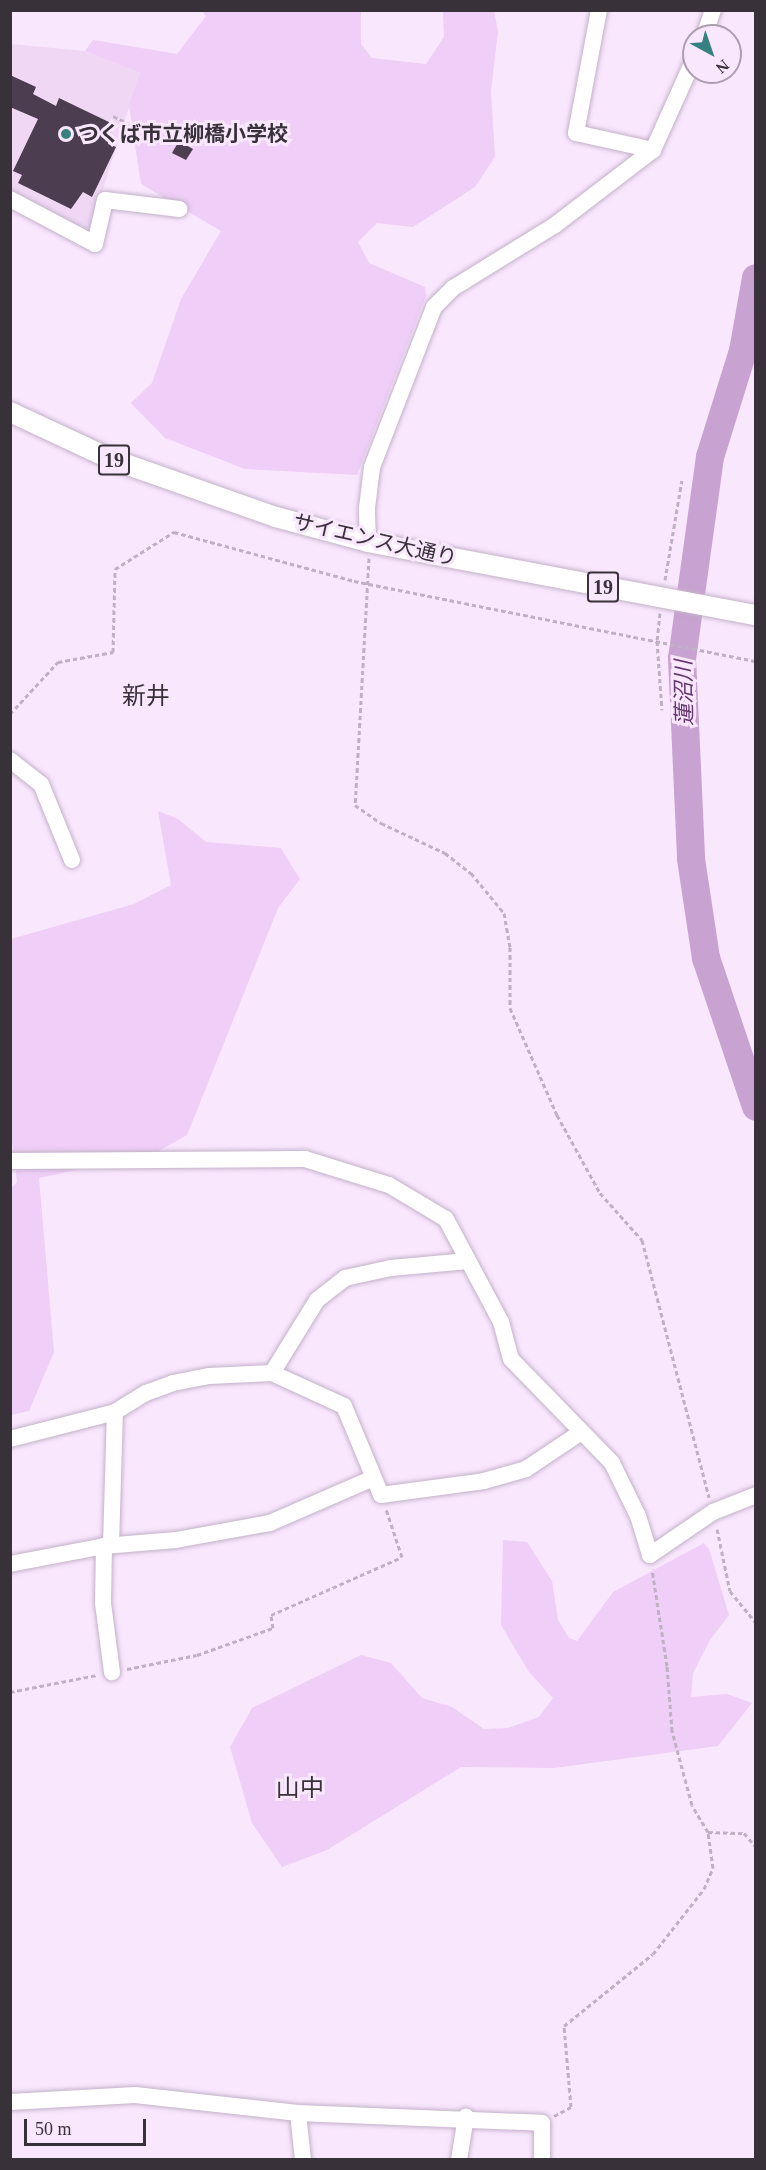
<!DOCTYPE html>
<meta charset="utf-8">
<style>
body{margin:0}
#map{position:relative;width:766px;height:2170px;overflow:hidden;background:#f9e7fe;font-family:"Times New Roman","Noto Sans JP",serif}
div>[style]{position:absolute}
.built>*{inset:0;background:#f0d8f5}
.green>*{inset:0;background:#efcef7}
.river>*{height:28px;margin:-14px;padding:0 14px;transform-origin:14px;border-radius:14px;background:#c8a2d1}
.building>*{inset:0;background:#4c3d50}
.path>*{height:3px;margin-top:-1.5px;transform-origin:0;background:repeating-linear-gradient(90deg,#bfb0c3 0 4.5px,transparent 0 7.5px)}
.roads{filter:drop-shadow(0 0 2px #c3b1c8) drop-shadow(0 0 2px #c3b1c8)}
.minor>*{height:16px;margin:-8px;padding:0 8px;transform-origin:8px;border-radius:8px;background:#fff}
.major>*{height:20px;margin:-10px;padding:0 10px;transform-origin:10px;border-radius:10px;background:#fff}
.dots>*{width:16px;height:16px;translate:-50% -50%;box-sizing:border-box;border:3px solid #f9e7fe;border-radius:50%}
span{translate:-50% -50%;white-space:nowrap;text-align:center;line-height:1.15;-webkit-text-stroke:6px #f9e7fe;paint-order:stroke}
.shield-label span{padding:2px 4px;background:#f9e7fe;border:2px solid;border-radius:4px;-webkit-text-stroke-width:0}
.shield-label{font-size:20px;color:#39313a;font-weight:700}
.poi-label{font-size:21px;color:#39313a;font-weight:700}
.left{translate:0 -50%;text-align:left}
.street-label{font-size:21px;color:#39313a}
.water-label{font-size:22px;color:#663671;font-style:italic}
.quarter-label{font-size:24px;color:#39313a}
.frame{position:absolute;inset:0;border:12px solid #39313a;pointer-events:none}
.north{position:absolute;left:682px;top:24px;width:60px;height:60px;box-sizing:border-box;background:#f9e7fe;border:2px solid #ac9eb0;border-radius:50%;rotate:140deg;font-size:16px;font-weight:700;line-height:24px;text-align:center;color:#39313a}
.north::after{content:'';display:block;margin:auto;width:21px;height:27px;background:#378081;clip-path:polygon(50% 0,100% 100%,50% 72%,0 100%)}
.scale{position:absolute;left:24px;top:2119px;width:122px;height:27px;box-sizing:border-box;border:3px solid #39313a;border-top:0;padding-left:8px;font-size:18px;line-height:21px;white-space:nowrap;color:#39313a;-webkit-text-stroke:4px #f9e7fe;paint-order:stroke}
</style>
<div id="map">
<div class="built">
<i style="clip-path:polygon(11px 44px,85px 51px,140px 73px,101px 196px,93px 234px,11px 197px)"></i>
</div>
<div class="green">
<i style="clip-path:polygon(361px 10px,361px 44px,372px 58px,426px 64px,444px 37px,443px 11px,494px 11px,498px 31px,491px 91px,495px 157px,475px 187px,413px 227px,377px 223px,358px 242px,369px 263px,425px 287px,426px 296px,357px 475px,245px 469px,165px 438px,131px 403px,152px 383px,181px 299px,221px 231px,141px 184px,129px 105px,140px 73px,85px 51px,93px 40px,177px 54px,206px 16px,202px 11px)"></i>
<i style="clip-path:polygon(158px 811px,178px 819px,206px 842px,281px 848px,300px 879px,278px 908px,187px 1135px,155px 1153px,39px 1178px,54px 1352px,29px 1411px,11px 1415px,10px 1189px,17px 1182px,10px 1125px,11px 939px,134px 904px,171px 885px)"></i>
<i style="clip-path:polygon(503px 1540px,527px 1542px,552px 1581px,558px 1620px,569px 1638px,577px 1641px,613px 1592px,704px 1543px,709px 1549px,729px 1615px,710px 1640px,693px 1673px,691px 1697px,727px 1694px,752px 1703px,718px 1746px,554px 1768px,461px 1767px,327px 1850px,282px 1867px,252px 1823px,230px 1747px,252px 1708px,361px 1655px,391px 1663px,422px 1698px,452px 1707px,484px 1729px,508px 1728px,539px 1717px,553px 1698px,529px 1672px,501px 1625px)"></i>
</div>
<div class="river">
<i style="left:756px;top:278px;width:74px;rotate:100.1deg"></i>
<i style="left:743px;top:351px;width:111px;rotate:107.3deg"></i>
<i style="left:710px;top:457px;width:203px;rotate:97.9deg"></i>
<i style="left:682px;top:658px;width:201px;rotate:87.4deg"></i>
<i style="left:691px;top:859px;width:100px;rotate:81.4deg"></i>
<i style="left:706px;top:958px;width:157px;rotate:71.4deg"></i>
</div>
<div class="building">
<i style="clip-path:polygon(10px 75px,36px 87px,33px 94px,56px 106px,59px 98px,113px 124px,108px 144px,116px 147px,92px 197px,83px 192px,71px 209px,18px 183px,22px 175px,13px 171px,38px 119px,10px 107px)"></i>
<i style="clip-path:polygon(179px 141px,193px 149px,186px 160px,172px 153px)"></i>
</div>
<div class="path">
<i style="left:113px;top:116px;width:64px;rotate:25.8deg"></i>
<i style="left:369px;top:558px;width:247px;rotate:93.2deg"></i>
<i style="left:355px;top:805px;width:32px;rotate:35deg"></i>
<i style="left:381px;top:823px;width:71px;rotate:25.1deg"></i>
<i style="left:445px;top:853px;width:33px;rotate:38deg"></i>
<i style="left:471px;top:873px;width:52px;rotate:50.5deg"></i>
<i style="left:504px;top:913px;width:35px;rotate:80deg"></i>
<i style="left:510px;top:947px;width:61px;rotate:90deg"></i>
<i style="left:510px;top:1008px;width:117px;rotate:66.3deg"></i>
<i style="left:557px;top:1115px;width:89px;rotate:61.1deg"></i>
<i style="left:600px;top:1193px;width:63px;rotate:48.2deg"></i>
<i style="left:642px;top:1240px;width:266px;rotate:75.4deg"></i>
<i style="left:665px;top:580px;width:101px;rotate:-80.4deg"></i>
<i style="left:660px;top:613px;width:28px;rotate:96deg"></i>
<i style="left:657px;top:641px;width:69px;rotate:85.9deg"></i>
<i style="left:756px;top:713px;width:10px;rotate:90deg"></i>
<i style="left:10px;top:714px;width:71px;rotate:-47.3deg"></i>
<i style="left:58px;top:662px;width:56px;rotate:-10.3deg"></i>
<i style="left:113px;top:652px;width:83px;rotate:-88.6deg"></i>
<i style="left:115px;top:569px;width:70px;rotate:-32.1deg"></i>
<i style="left:174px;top:532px;width:187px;rotate:15.2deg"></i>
<i style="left:354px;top:581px;width:410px;rotate:11.3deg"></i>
<i style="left:717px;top:1529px;width:63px;rotate:78.2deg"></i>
<i style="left:730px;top:1591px;width:41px;rotate:50.9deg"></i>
<i style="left:127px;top:1669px;width:71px;rotate:-11.3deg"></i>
<i style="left:197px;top:1655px;width:81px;rotate:-19.6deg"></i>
<i style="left:273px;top:1628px;width:13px;rotate:-99deg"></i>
<i style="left:271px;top:1615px;width:143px;rotate:-23.9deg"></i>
<i style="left:402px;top:1557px;width:51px;rotate:-108.4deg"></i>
<i style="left:10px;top:1692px;width:89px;rotate:-11.1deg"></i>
<i style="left:708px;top:1832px;width:36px;rotate:2deg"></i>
<i style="left:744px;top:1833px;width:18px;rotate:49deg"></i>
<i style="left:554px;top:2116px;width:19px;rotate:-28deg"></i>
<i style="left:571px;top:2107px;width:81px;rotate:-94.9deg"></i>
<i style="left:564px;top:2026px;width:114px;rotate:-39deg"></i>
<i style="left:653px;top:1954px;width:83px;rotate:-51.9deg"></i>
<i style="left:704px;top:1889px;width:23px;rotate:-67deg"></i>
<i style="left:713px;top:1868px;width:36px;rotate:-98deg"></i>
<i style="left:708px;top:1832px;width:31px;rotate:-121deg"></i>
<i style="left:692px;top:1805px;width:77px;rotate:-105.1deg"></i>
<i style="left:672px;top:1731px;width:65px;rotate:-94.4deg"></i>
<i style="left:667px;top:1666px;width:98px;rotate:-98.8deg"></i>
</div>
<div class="roads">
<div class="minor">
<i style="left:599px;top:10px;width:125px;rotate:100.6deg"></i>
<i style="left:576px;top:133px;width:79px;rotate:12.4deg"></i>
<i style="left:704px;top:36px;width:28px;rotate:-71deg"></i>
<i style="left:10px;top:199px;width:96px;rotate:27.9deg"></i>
<i style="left:95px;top:244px;width:45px;rotate:-77.2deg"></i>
<i style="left:105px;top:200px;width:75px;rotate:6.9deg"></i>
<i style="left:368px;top:542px;width:34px;rotate:-92deg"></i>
<i style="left:367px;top:508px;width:41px;rotate:-83deg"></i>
<i style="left:372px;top:467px;width:172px;rotate:-68.8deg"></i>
<i style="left:434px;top:307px;width:27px;rotate:-45deg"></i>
<i style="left:453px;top:288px;width:120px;rotate:-31.7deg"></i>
<i style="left:555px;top:225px;width:123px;rotate:-37.4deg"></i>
<i style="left:653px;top:150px;width:100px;rotate:-65.7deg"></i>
<i style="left:10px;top:760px;width:39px;rotate:38deg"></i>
<i style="left:41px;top:784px;width:82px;rotate:67.8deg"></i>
<i style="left:10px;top:1161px;width:295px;rotate:-0.4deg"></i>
<i style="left:305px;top:1159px;width:88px;rotate:17.2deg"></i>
<i style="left:389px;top:1185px;width:66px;rotate:30.8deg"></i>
<i style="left:446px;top:1219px;width:117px;rotate:61.9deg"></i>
<i style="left:501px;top:1322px;width:38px;rotate:75deg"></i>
<i style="left:511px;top:1359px;width:145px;rotate:45.8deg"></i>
<i style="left:612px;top:1463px;width:59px;rotate:63.9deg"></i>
<i style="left:638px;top:1516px;width:41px;rotate:72.9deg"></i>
<i style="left:650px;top:1555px;width:76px;rotate:-34.3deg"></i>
<i style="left:713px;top:1512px;width:46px;rotate:-21.6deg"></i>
<i style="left:272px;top:1373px;width:79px;rotate:24.6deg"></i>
<i style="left:344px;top:1406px;width:96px;rotate:67.4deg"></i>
<i style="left:381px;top:1495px;width:104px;rotate:-7.7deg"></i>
<i style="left:484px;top:1481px;width:44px;rotate:-15.9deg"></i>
<i style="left:526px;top:1469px;width:65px;rotate:-33.7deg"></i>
<i style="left:10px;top:1439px;width:108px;rotate:-14.4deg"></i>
<i style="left:115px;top:1412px;width:36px;rotate:-32deg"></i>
<i style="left:146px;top:1393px;width:29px;rotate:-20deg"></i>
<i style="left:173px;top:1383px;width:37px;rotate:-11deg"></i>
<i style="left:209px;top:1376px;width:63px;rotate:-2.7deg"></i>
<i style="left:272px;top:1373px;width:86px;rotate:-58.3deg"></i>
<i style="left:317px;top:1300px;width:36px;rotate:-38deg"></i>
<i style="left:345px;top:1278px;width:47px;rotate:-12.3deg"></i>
<i style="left:391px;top:1268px;width:77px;rotate:-5.2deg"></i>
<i style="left:111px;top:1545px;width:133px;rotate:-88.3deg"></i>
<i style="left:104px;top:1546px;width:57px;rotate:91deg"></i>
<i style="left:103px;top:1603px;width:70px;rotate:82.6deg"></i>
<i style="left:10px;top:1564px;width:96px;rotate:-10.8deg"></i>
<i style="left:104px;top:1546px;width:72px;rotate:-4.8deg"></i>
<i style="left:176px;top:1540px;width:96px;rotate:-10.3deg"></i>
<i style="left:270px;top:1523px;width:110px;rotate:-23.5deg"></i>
<i style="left:10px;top:2102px;width:125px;rotate:-3.2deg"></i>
<i style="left:135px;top:2095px;width:164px;rotate:6.3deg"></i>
<i style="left:298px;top:2113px;width:244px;rotate:2.3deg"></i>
<i style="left:542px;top:2123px;width:37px;rotate:90deg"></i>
<i style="left:298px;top:2113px;width:47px;rotate:83.9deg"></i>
<i style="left:459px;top:2160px;width:44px;rotate:-80.8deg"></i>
</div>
<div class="major">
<i style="left:10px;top:412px;width:111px;rotate:25deg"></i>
<i style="left:111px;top:459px;width:175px;rotate:19.4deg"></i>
<i style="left:276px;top:517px;width:95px;rotate:15.2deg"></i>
<i style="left:368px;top:542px;width:395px;rotate:10.7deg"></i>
</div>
</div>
<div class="dots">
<i style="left:66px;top:134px;background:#378081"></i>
</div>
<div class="shield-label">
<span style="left:114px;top:460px">19</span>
<span style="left:603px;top:587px">19</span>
</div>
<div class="poi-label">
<span class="left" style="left:78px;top:134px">つくば市立柳橋小学校</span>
</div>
<div class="street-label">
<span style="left:375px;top:540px;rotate:13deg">サイエンス大通り</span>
</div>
<div class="water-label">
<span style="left:684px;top:693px;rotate:-91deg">蓮沼川</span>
</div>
<div class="quarter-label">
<span style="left:146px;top:697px">新井</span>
<span style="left:300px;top:1789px">山中</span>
</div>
<div class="frame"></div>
<div class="north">N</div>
<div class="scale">50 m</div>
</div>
